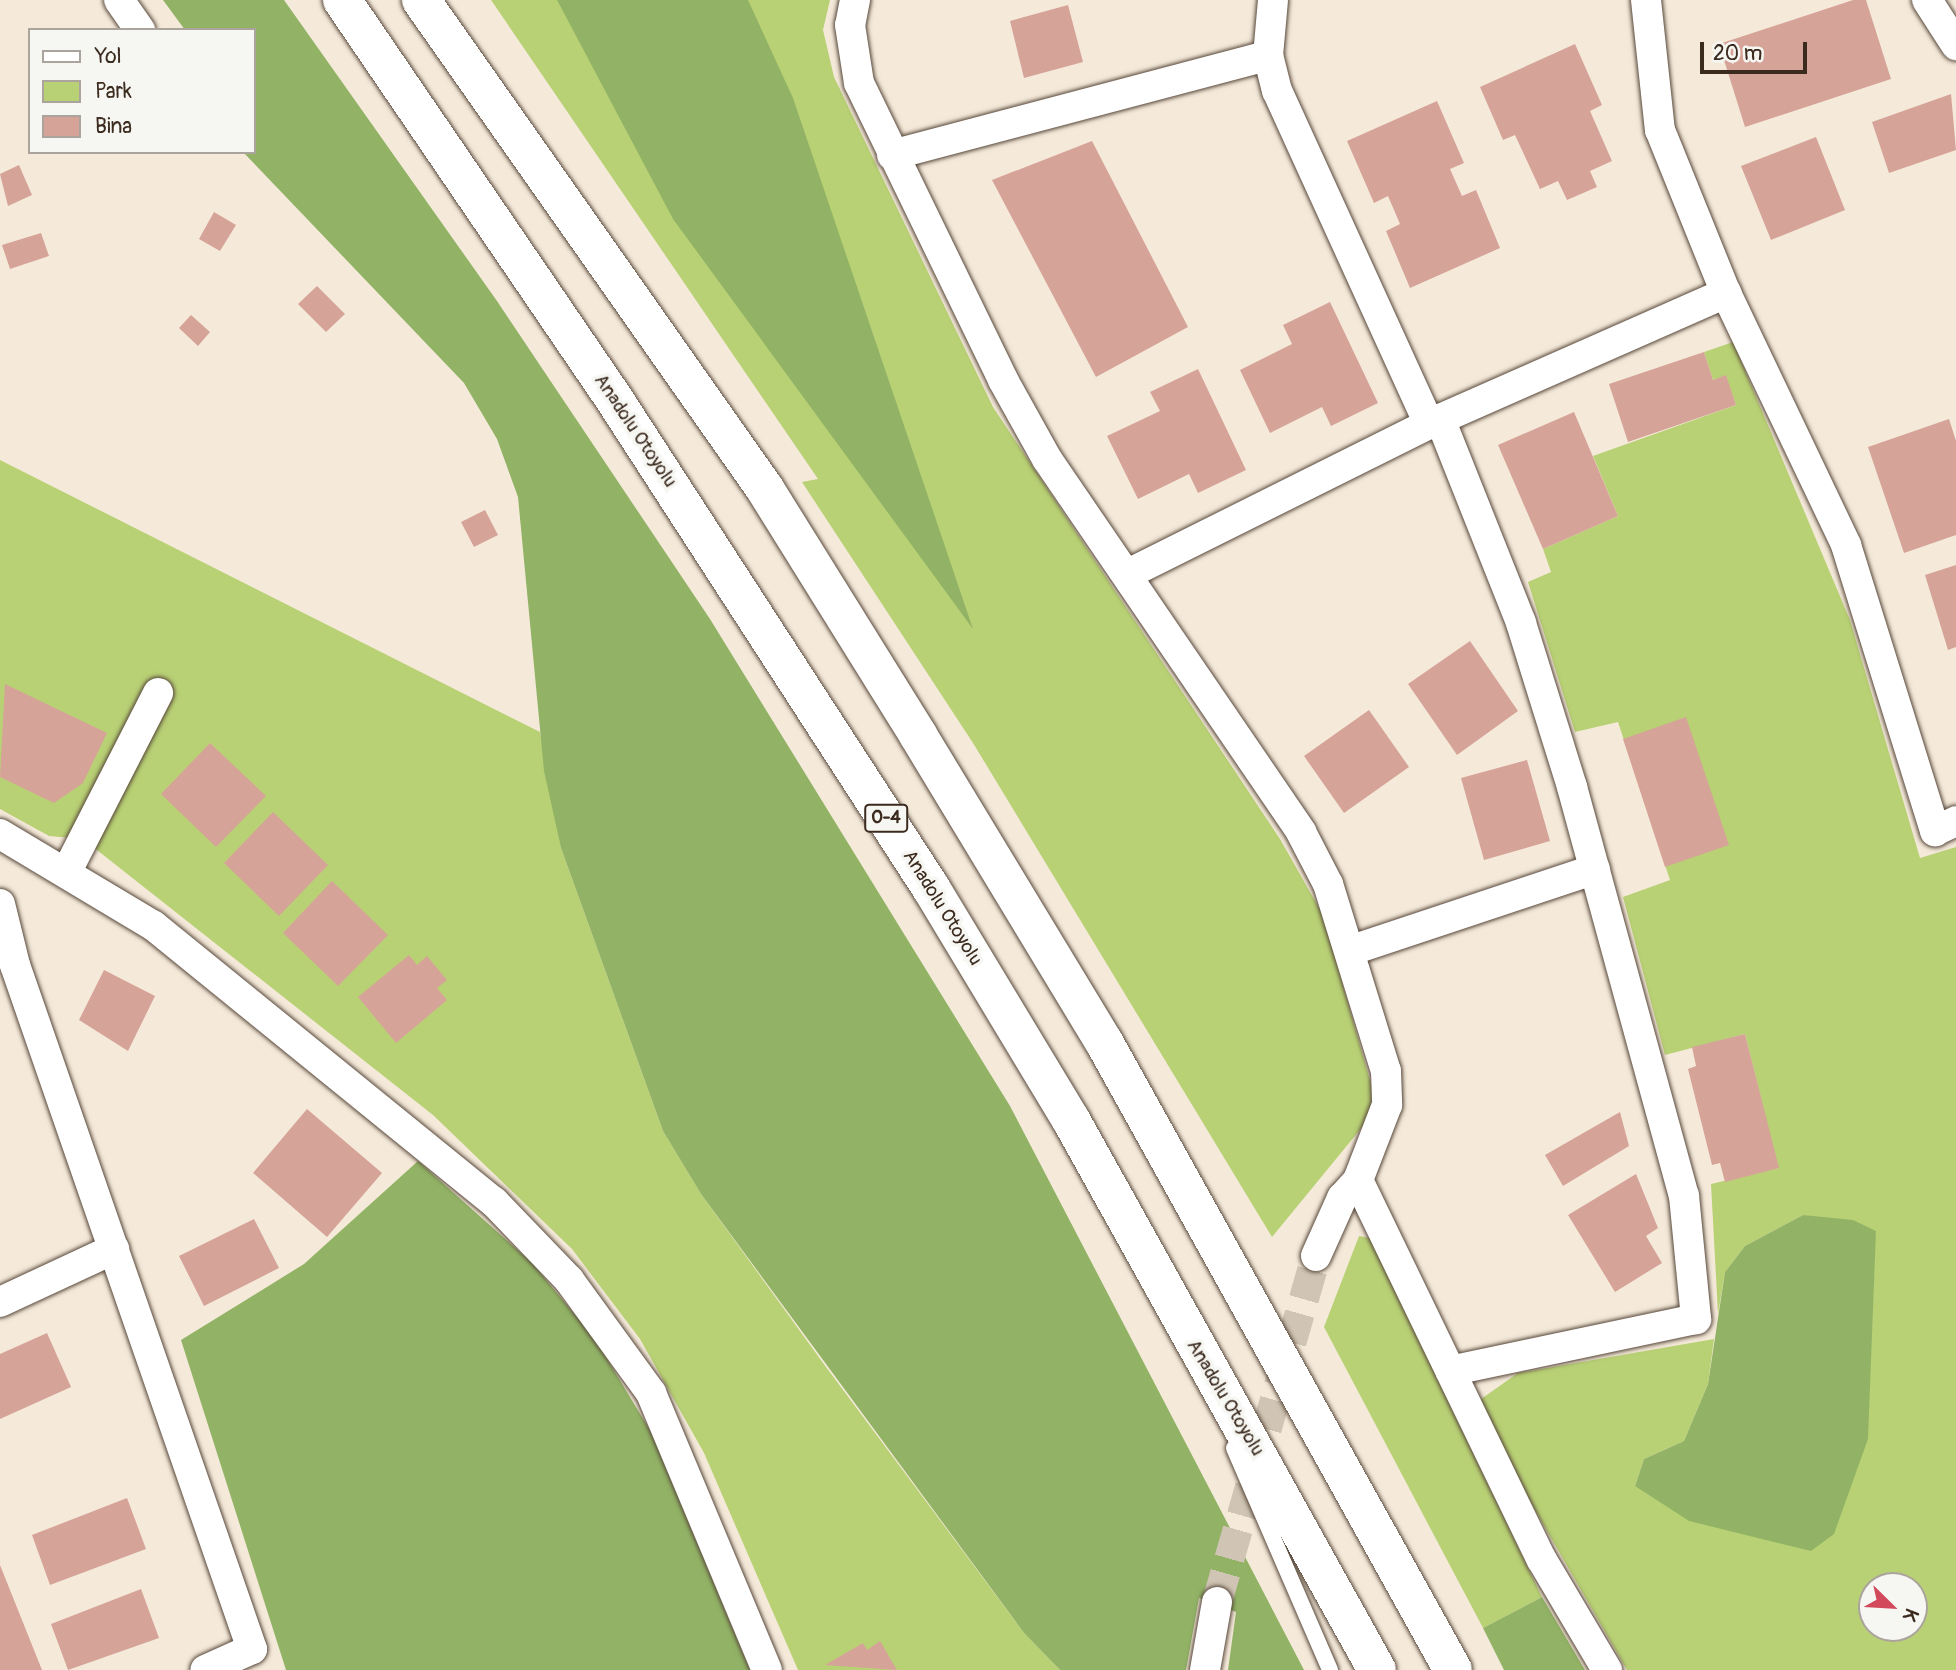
<!DOCTYPE html>
<style>
body{margin:0}
#map{position:relative;width:1956px;height:1670px;overflow:hidden;background:#f5eada;font-family:Pangolin,sans-serif}
div>[style]{position:absolute}
.green>*{inset:0;background:#b9d175}
.forest>*{inset:0;background:#92b366}
.building>*{inset:0;background:#d6a398}
.minor-tunnel>*{height:30px;margin-top:-15px;transform-origin:0;background:repeating-linear-gradient(90deg,#d0c4b4 0 30px,transparent 0 45px)}
.roads{filter:drop-shadow(0 0 2px #57473a) drop-shadow(0 0 2px #57473a)}
.service>*{height:16px;margin:-8px;padding:0 8px;transform-origin:8px;border-radius:8px;background:#fff}
.minor>*{height:30px;margin:-15px;padding:0 15px;transform-origin:15px;border-radius:15px;background:#fff}
.motorway>*{height:38px;margin:-19px;padding:0 19px;transform-origin:19px;border-radius:19px;background:#fff}
span{translate:-50% -50%;white-space:nowrap;text-align:center;line-height:1.15;-webkit-text-stroke:7px #f6f6f2;paint-order:stroke}
.shield-label span{padding:2px 5px;background:#f6f6f2;border:2px solid;border-radius:5px;-webkit-text-stroke-width:0}
.shield-label{font-size:18px;color:#3b2a1e;font-weight:700}
.street-label{font-size:19px;color:#3b2a1e}
.legend{position:absolute;left:28px;top:28px;width:228px;height:126px;box-sizing:border-box;background:#f6f6f2;border:2px solid #aba49d;margin:0;padding:9px 12px;list-style:none;font-size:21px;color:#3b2a1e}
.legend li{display:flex;align-items:center;gap:14px;height:35px}
.legend b{width:35px;border:2px solid #aba49d}
.north{position:absolute;left:1858px;top:1572px;width:70px;height:70px;box-sizing:border-box;background:#f6f6f2;border:2px solid #aba49d;border-radius:50%;rotate:114deg;font-size:19px;font-weight:700;line-height:28px;text-align:center;color:#3b2a1e}
.north::after{content:'';display:block;margin:auto;width:24px;height:32px;background:#d1495b;clip-path:polygon(50% 0,100% 100%,50% 72%,0 100%)}
.scale{position:absolute;left:1700px;top:42px;width:107px;height:32px;box-sizing:border-box;border:4px solid #3b2a1e;border-top:0;padding-left:9px;font-size:21px;line-height:24px;white-space:nowrap;color:#3b2a1e;-webkit-text-stroke:5px #f6f6f2;paint-order:stroke}
</style>
<div id="map">
<div class="green">
<i style="clip-path:polygon(491px 0,830px 0,823px 30px,834px 77px,993px 407px,1280px 839px,1323px 915px,1373px 1091px,1368px 1120px,1272px 1237px,973px 743px,802px 482px,818px 479px)"></i>
<i style="clip-path:polygon(evenodd,1733px 342px,1850px 620px,1920px 858px,1956px 847px,1956px 1670px,1627px 1670px,1474px 1404px,1518px 1373px,1714px 1339px,1708px 1384px,1684px 1441px,1644px 1459px,1635px 1486px,1871px 1270px,1876px 1231px,1803px 1215px,1745px 1246px,1725px 1272px,1718px 1314px,1711px 1184px,1778px 1168px,1745px 1034px,1665px 1055px,1623px 897px,1670px 880px,1618px 722px,1575px 732px,1528px 582px,1551px 572px,1543px 549px,1618px 516px,1593px 456px,1736px 405px,1725px 376px,1713px 380px,1704px 352px,1733px 342px,1872px 1586px,1914px 1586px,1914px 1628px,1872px 1628px,1872px 1586px)"></i>
<i style="clip-path:polygon(0 460px,540px 732px,561px 848px,663px 1131px,701px 1194px,826px 1367px,1024px 1633px,1060px 1670px,798px 1670px,704px 1453px,640px 1339px,572px 1249px,433px 1115px,83px 839px,49px 836px,0 809px)"></i>
<i style="clip-path:polygon(1359px 1236px,1370px 1238px,1542px 1597px,1483px 1628px,1324px 1327px)"></i>
</div>
<div class="forest">
<i style="clip-path:polygon(163px 0,284px 0,497px 301px,710px 619px,1010px 1106px,1304px 1670px,1228px 1670px,1236px 1612px,1199px 1598px,1186px 1670px,1060px 1670px,1024px 1633px,701px 1194px,663px 1131px,561px 848px,544px 771px,518px 497px,497px 439px,464px 383px,243px 152px,254px 152px,254px 30px,185px 30px)"></i>
<i style="clip-path:polygon(557px 0,748px 0,793px 98px,973px 629px,673px 219px)"></i>
<i style="clip-path:polygon(418px 1161px,532px 1263px,595px 1339px,651px 1432px,750px 1670px,286px 1670px,181px 1340px,304px 1264px)"></i>
<i style="clip-path:polygon(1803px 1215px,1853px 1220px,1876px 1231px,1868px 1439px,1834px 1534px,1811px 1551px,1689px 1521px,1635px 1486px,1644px 1459px,1684px 1441px,1708px 1384px,1725px 1272px,1745px 1246px)"></i>
<i style="clip-path:polygon(1542px 1597px,1585px 1670px,1504px 1670px,1483px 1628px)"></i>
</div>
<div class="building">
<i style="clip-path:polygon(1853px 0,1866px 0,1891px 79px,1745px 127px,1719px 44px)"></i>
<i style="clip-path:polygon(1068px 5px,1083px 62px,1024px 78px,1010px 21px)"></i>
<i style="clip-path:polygon(1575px 44px,1602px 105px,1590px 111px,1612px 161px,1590px 171px,1597px 187px,1567px 200px,1558px 181px,1540px 189px,1515px 135px,1503px 140px,1480px 87px)"></i>
<i style="clip-path:polygon(1951px 94px,1956px 150px,1889px 173px,1872px 122px)"></i>
<i style="clip-path:polygon(1437px 101px,1464px 163px,1450px 169px,1462px 196px,1476px 190px,1500px 248px,1410px 288px,1386px 231px,1400px 224px,1388px 196px,1374px 203px,1347px 141px)"></i>
<i style="clip-path:polygon(1816px 137px,1845px 210px,1771px 240px,1741px 166px)"></i>
<i style="clip-path:polygon(1092px 141px,1188px 327px,1096px 377px,992px 180px)"></i>
<i style="clip-path:polygon(19px 165px,32px 195px,8px 206px,0 174px)"></i>
<i style="clip-path:polygon(214px 212px,236px 225px,220px 251px,199px 239px)"></i>
<i style="clip-path:polygon(41px 233px,49px 256px,10px 269px,2px 245px)"></i>
<i style="clip-path:polygon(317px 286px,345px 314px,326px 332px,298px 304px)"></i>
<i style="clip-path:polygon(1330px 302px,1378px 403px,1331px 426px,1322px 407px,1270px 433px,1240px 370px,1292px 344px,1283px 325px)"></i>
<i style="clip-path:polygon(191px 315px,210px 332px,198px 346px,179px 328px)"></i>
<i style="clip-path:polygon(1704px 352px,1713px 380px,1726px 375px,1736px 405px,1628px 442px,1609px 384px)"></i>
<i style="clip-path:polygon(1198px 369px,1246px 470px,1198px 493px,1189px 474px,1138px 499px,1107px 436px,1160px 411px,1150px 392px)"></i>
<i style="clip-path:polygon(1574px 412px,1618px 516px,1543px 549px,1498px 445px)"></i>
<i style="clip-path:polygon(1949px 419px,1956px 441px,1956px 535px,1904px 553px,1868px 447px)"></i>
<i style="clip-path:polygon(485px 510px,498px 535px,474px 547px,461px 522px)"></i>
<i style="clip-path:polygon(1956px 565px,1956px 647px,1948px 650px,1925px 575px)"></i>
<i style="clip-path:polygon(1470px 641px,1518px 711px,1457px 755px,1408px 684px)"></i>
<i style="clip-path:polygon(5px 684px,107px 733px,83px 783px,54px 803px,0 777px)"></i>
<i style="clip-path:polygon(1369px 710px,1409px 767px,1344px 813px,1304px 756px)"></i>
<i style="clip-path:polygon(1686px 717px,1729px 845px,1665px 867px,1623px 739px)"></i>
<i style="clip-path:polygon(210px 743px,266px 796px,216px 847px,161px 794px)"></i>
<i style="clip-path:polygon(1527px 760px,1550px 841px,1484px 860px,1461px 778px)"></i>
<i style="clip-path:polygon(273px 812px,328px 865px,279px 916px,224px 863px)"></i>
<i style="clip-path:polygon(332px 881px,388px 935px,338px 986px,283px 933px)"></i>
<i style="clip-path:polygon(409px 955px,417px 965px,427px 956px,447px 980px,437px 988px,447px 1000px,396px 1043px,358px 997px)"></i>
<i style="clip-path:polygon(104px 970px,155px 996px,128px 1051px,79px 1020px)"></i>
<i style="clip-path:polygon(1745px 1034px,1779px 1168px,1725px 1182px,1720px 1163px,1712px 1165px,1688px 1069px,1696px 1066px,1692px 1047px)"></i>
<i style="clip-path:polygon(307px 1109px,382px 1173px,327px 1237px,253px 1173px)"></i>
<i style="clip-path:polygon(1620px 1112px,1629px 1146px,1563px 1186px,1545px 1155px)"></i>
<i style="clip-path:polygon(1636px 1174px,1658px 1228px,1646px 1236px,1662px 1263px,1615px 1292px,1568px 1215px)"></i>
<i style="clip-path:polygon(254px 1219px,279px 1268px,204px 1306px,179px 1256px)"></i>
<i style="clip-path:polygon(47px 1333px,71px 1387px,0 1419px,0 1354px)"></i>
<i style="clip-path:polygon(127px 1498px,146px 1549px,50px 1585px,32px 1535px)"></i>
<i style="clip-path:polygon(0 1565px,42px 1670px,0 1670px)"></i>
<i style="clip-path:polygon(141px 1589px,159px 1638px,68px 1670px,51px 1624px)"></i>
<i style="clip-path:polygon(880px 1641px,897px 1670px,825px 1665px,863px 1643px,867px 1650px)"></i>
</div>
<div class="minor-tunnel">
<i style="left:1217px;top:1602px;width:360px;rotate:-74deg"></i>
</div>
<div class="roads">
<div class="service">
<i style="left:1234px;top:1448px;width:242px;rotate:66.6deg"></i>
</div>
<div class="minor">
<i style="left:119px;top:0;width:37px;rotate:55deg"></i>
<i style="left:855px;top:0;width:25px;rotate:101deg"></i>
<i style="left:850px;top:25px;width:59px;rotate:81.2deg"></i>
<i style="left:859px;top:83px;width:330px;rotate:64.1deg"></i>
<i style="left:1003px;top:380px;width:90px;rotate:60.9deg"></i>
<i style="left:1047px;top:459px;width:451px;rotate:55.7deg"></i>
<i style="left:1301px;top:832px;width:59px;rotate:62.6deg"></i>
<i style="left:1328px;top:884px;width:196px;rotate:72.8deg"></i>
<i style="left:1386px;top:1071px;width:34px;rotate:88deg"></i>
<i style="left:1387px;top:1105px;width:80px;rotate:111.1deg"></i>
<i style="left:1358px;top:1180px;width:422px;rotate:64.2deg"></i>
<i style="left:1542px;top:1560px;width:128px;rotate:59.4deg"></i>
<i style="left:1646px;top:0;width:131px;rotate:83.9deg"></i>
<i style="left:1660px;top:130px;width:176px;rotate:68deg"></i>
<i style="left:1927px;top:0;width:54px;rotate:57.2deg"></i>
<i style="left:892px;top:155px;width:389px;rotate:-14.8deg"></i>
<i style="left:1440px;top:419px;width:219px;rotate:68.3deg"></i>
<i style="left:1521px;top:623px;width:172px;rotate:72.7deg"></i>
<i style="left:1572px;top:787px;width:424px;rotate:74.7deg"></i>
<i style="left:1684px;top:1196px;width:124px;rotate:84.4deg"></i>
<i style="left:1696px;top:1319px;width:251px;rotate:168.1deg"></i>
<i style="left:1429px;top:424px;width:325px;rotate:-23.8deg"></i>
<i style="left:1726px;top:293px;width:279px;rotate:64.5deg"></i>
<i style="left:1846px;top:545px;width:300px;rotate:72.7deg"></i>
<i style="left:1935px;top:831px;width:23px;rotate:-25deg"></i>
<i style="left:1130px;top:573px;width:334px;rotate:-26.5deg"></i>
<i style="left:1429px;top:424px;width:366px;rotate:-114.5deg"></i>
<i style="left:1277px;top:91px;width:36px;rotate:-104deg"></i>
<i style="left:1268px;top:56px;width:56px;rotate:-84.9deg"></i>
<i style="left:0;top:834px;width:179px;rotate:30.9deg"></i>
<i style="left:154px;top:926px;width:438px;rotate:39.1deg"></i>
<i style="left:494px;top:1202px;width:108px;rotate:46.1deg"></i>
<i style="left:569px;top:1280px;width:140px;rotate:54deg"></i>
<i style="left:651px;top:1393px;width:300px;rotate:67.3deg"></i>
<i style="left:67px;top:871px;width:200px;rotate:-62.9deg"></i>
<i style="left:0;top:904px;width:63px;rotate:76.2deg"></i>
<i style="left:15px;top:965px;width:724px;rotate:70.89deg"></i>
<i style="left:252px;top:1649px;width:51px;rotate:155.9deg"></i>
<i style="left:1352px;top:950px;width:256px;rotate:-18.4deg"></i>
<i style="left:1316px;top:1256px;width:64px;rotate:-65.9deg"></i>
<i style="left:1342px;top:1198px;width:24px;rotate:-48deg"></i>
<i style="left:0;top:1302px;width:126px;rotate:-24.9deg"></i>
<i style="left:1205px;top:1670px;width:69px;rotate:-80deg"></i>
</div>
<div class="motorway">
<i style="left:342px;top:0;width:490px;rotate:55.7deg"></i>
<i style="left:618px;top:405px;width:576px;rotate:57.06deg"></i>
<i style="left:931px;top:888px;width:271px;rotate:58.9deg"></i>
<i style="left:1071px;top:1120px;width:629px;rotate:60.91deg"></i>
<i style="left:421px;top:0;width:598px;rotate:54.87deg"></i>
<i style="left:765px;top:489px;width:290px;rotate:58.1deg"></i>
<i style="left:918px;top:735px;width:359px;rotate:58.8deg"></i>
<i style="left:1104px;top:1042px;width:718px;rotate:60.94deg"></i>
</div>
</div>
<div class="shield-label">
<span style="left:886px;top:818px">O-4</span>
</div>
<div class="street-label">
<span style="left:635px;top:431px;rotate:56deg">Anadolu Otoyolu</span>
<span style="left:942px;top:908px;rotate:58deg">Anadolu Otoyolu</span>
<span style="left:1225px;top:1398px;rotate:59deg">Anadolu Otoyolu</span>
</div>
<ul class="legend">
<li><b style="height:9px;background:#fff"></b>Yol</li>
<li><b style="height:19px;background:#b9d175"></b>Park</li>
<li><b style="height:19px;background:#d6a398"></b>Bina</li>
</ul>
<div class="north">K</div>
<div class="scale">20 m</div>
</div>
